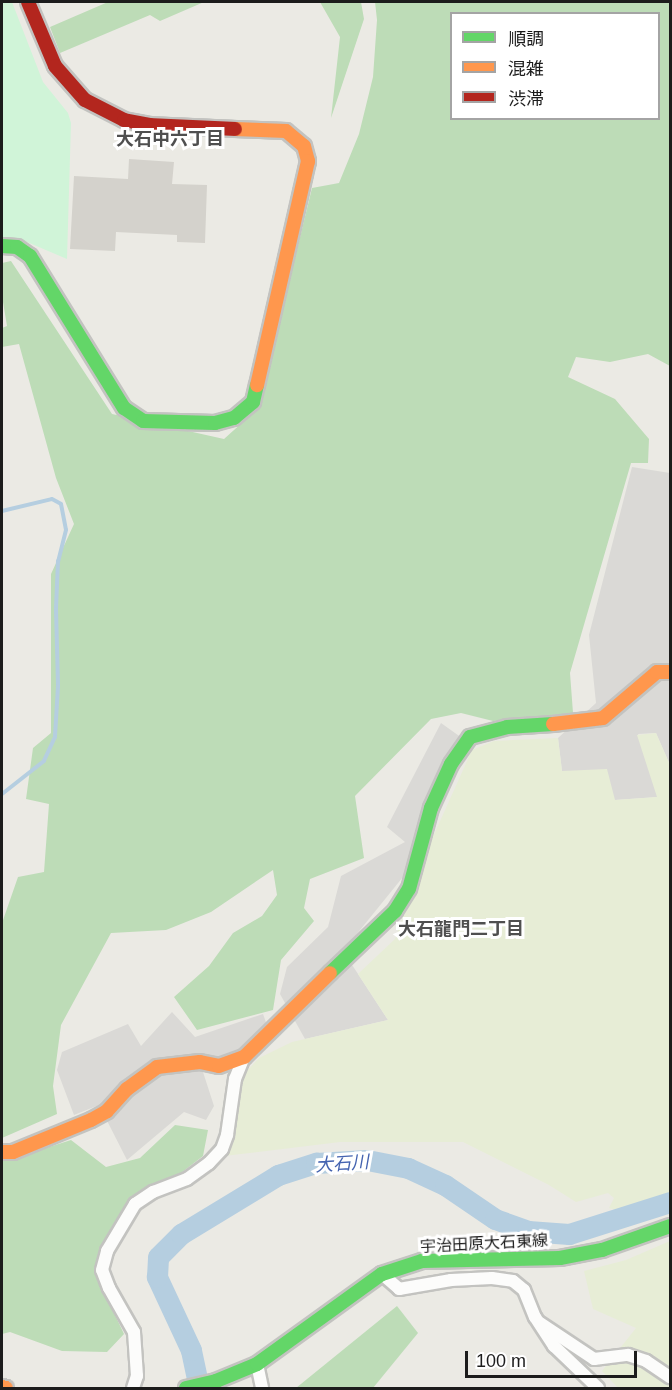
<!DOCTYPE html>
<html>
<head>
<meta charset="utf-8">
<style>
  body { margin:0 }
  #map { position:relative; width:672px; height:1390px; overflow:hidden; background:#ebeae4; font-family:Arial,"Noto Sans JP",sans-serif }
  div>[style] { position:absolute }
  .residential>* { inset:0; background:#dad9d6 }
  .farmland>* { inset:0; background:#e7edd6 }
  .forest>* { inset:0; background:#bddcb7 }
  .park>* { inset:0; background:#d0f4d8 }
  .stream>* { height:4px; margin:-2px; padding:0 2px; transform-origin:2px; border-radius:2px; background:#b5cee0 }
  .river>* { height:21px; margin:-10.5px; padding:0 10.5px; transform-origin:10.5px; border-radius:10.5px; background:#b5cee0 }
  .building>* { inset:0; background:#d4d2cc }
  .roads { filter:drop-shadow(2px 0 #c3c3c0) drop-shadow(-2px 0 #c3c3c0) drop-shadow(0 2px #c3c3c0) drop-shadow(0 -2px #c3c3c0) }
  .street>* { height:12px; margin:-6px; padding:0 6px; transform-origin:6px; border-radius:6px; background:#fcfcfb }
  .fast>* { height:14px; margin:-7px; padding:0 7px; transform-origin:7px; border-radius:7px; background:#63d668 }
  .slow>* { height:14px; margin:-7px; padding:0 7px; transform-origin:7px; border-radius:7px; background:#ff974d }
  .jam>* { height:14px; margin:-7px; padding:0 7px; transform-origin:7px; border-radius:7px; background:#b3261e }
  span { translate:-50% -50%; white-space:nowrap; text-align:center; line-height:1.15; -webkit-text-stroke:6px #fff; paint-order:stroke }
  .street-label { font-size:16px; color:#1c1c1c }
  .neighbourhood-label { font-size:18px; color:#4f4f4f; font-weight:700 }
  .water-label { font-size:18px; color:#4463b0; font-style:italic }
  .frame { position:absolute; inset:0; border:3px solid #1c1c1c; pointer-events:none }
  .legend { position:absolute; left:450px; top:12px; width:210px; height:108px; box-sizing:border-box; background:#fff; border:2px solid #a4a4a4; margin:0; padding:8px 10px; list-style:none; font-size:18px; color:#1c1c1c }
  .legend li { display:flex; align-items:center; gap:12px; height:30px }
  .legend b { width:30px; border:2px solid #a4a4a4 }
  .scale { position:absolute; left:465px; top:1351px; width:172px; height:27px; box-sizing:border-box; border:3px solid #1c1c1c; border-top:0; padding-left:8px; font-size:18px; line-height:21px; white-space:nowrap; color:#1c1c1c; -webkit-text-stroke:4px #fff; paint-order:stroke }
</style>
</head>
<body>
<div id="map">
  <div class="residential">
    <i style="clip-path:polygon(632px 467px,670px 473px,670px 765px,656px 733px,638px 734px,658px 797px,615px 800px,562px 771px,558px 738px,596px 703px,589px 635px)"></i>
    <i style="clip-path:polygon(441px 723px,462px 738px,413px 840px,407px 872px,343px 951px,388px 1020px,305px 1039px,280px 994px,287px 967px,328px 927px,341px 876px,405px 842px,387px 827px)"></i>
    <i style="clip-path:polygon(172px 1012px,195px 1037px,263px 1014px,267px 1025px,240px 1051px,203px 1072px,214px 1106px,206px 1120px,184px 1112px,127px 1160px,99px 1105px,74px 1115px,57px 1070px,62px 1052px,128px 1024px,141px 1046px)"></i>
  </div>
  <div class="farmland">
    <i style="clip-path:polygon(656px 733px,670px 765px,670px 1192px,620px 1211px,609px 1208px,614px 1198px,608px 1193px,576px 1202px,549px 1185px,463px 1142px,340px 1142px,224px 1156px,243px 1075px,259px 1058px,292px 1042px,388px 1020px,358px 974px,395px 939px,432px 839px,472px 750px,494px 741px,558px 738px,562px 771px,607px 769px,615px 800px,657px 797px,637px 735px)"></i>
    <i style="clip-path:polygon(670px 1241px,670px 1388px,618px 1388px,602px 1371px,636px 1328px,593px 1309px,584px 1271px,626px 1260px)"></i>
  </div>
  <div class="forest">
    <i style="clip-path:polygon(108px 2px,204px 2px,160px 21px,150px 15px,60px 53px,50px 27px)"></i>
    <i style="clip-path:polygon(320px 2px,361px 2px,364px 19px,331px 118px,340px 37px)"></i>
    <i style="clip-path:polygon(evenodd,375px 2px,670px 2px,670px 366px,648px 354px,610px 362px,576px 357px,568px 377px,615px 399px,649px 439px,648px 463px,631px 463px,570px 673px,573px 713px,493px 721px,461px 713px,431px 719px,355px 796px,364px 858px,310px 879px,304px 908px,314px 921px,281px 960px,273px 1010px,197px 1030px,174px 997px,209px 966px,233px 933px,262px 916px,277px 895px,273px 870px,211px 912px,166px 930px,111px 933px,61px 1025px,53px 1086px,57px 1114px,2px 1138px,2px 923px,18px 877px,44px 872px,49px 804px,26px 799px,33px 748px,51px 733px,51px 574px,74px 524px,56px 478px,19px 344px,2px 347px,2px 328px,7px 326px,2px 296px,2px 263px,11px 261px,112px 414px,224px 439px,244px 421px,267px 373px,312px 188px,339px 183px,359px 134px,373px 77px,377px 20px,375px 2px,452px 14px,658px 14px,658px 118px,452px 118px,452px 14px)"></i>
    <i style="clip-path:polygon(175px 1125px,208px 1130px,203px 1156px,177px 1176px,140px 1193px,117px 1219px,95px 1273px,124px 1334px,107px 1352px,62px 1351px,10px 1332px,2px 1334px,2px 1157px,15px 1158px,71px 1140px,106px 1167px,140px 1158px)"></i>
    <i style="clip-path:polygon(397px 1306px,418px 1333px,373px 1388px,296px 1388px)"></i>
  </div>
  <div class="park">
    <i style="clip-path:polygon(2px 2px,12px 2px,43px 82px,68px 113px,71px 123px,67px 259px,27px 242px,2px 238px)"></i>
  </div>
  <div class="stream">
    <i style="left:2px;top:511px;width:51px;rotate:-13.5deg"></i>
    <i style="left:52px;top:499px;width:10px;rotate:29deg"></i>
    <i style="left:61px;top:504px;width:26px;rotate:79deg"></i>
    <i style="left:66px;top:530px;width:32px;rotate:104deg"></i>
    <i style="left:58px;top:561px;width:48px;rotate:92.4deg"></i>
    <i style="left:56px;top:609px;width:77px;rotate:88.5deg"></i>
    <i style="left:58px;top:686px;width:51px;rotate:93.4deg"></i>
    <i style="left:55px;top:737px;width:26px;rotate:115deg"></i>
    <i style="left:44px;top:761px;width:53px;rotate:141.8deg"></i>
  </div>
  <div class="river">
    <i style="left:199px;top:1388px;width:39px;rotate:-102deg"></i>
    <i style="left:191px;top:1350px;width:81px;rotate:-115deg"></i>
    <i style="left:157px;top:1277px;width:20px;rotate:-87deg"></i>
    <i style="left:158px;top:1257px;width:33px;rotate:-45deg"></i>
    <i style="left:181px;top:1234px;width:114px;rotate:-31.3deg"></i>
    <i style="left:278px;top:1175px;width:40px;rotate:-18deg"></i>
    <i style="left:316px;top:1163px;width:51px;rotate:-3.4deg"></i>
    <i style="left:367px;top:1160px;width:42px;rotate:11deg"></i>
    <i style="left:408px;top:1168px;width:41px;rotate:24.7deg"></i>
    <i style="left:445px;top:1185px;width:60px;rotate:34.2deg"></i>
    <i style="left:495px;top:1219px;width:35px;rotate:20deg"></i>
    <i style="left:528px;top:1231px;width:41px;rotate:4.2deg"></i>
    <i style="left:569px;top:1234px;width:106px;rotate:-17.6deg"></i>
  </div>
  <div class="building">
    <i style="clip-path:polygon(129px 159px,174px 162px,172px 184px,207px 185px,205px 243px,177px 242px,177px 235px,116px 232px,115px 251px,70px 249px,74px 176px,128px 179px)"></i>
  </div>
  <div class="roads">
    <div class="street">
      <i style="left:382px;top:1274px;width:23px;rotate:41deg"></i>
      <i style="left:399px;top:1289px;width:53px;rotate:-9.8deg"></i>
      <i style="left:451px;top:1280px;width:41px;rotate:-2.8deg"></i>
      <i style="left:492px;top:1278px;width:21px;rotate:8deg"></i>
      <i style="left:513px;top:1281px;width:14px;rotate:39deg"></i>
      <i style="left:524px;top:1290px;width:29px;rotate:68deg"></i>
      <i style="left:535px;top:1317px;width:35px;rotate:57deg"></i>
      <i style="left:554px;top:1346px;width:61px;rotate:43.7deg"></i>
      <i style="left:540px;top:1323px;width:65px;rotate:33.7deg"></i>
      <i style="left:594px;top:1359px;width:34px;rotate:-7deg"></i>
      <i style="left:628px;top:1355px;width:19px;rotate:18deg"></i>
      <i style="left:646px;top:1361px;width:29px;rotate:34deg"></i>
      <i style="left:257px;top:1364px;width:25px;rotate:78deg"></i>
      <i style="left:133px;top:1388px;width:13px;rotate:-72deg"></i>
      <i style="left:137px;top:1376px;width:44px;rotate:-93.9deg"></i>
      <i style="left:134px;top:1332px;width:51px;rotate:-119.6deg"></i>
      <i style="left:109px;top:1288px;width:19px;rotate:-111deg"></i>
      <i style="left:102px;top:1270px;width:20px;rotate:-75deg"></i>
      <i style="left:107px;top:1251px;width:55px;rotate:-59.2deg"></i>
      <i style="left:135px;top:1204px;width:22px;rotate:-34deg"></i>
      <i style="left:153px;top:1192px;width:36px;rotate:-21deg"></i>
      <i style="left:187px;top:1179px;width:27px;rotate:-36deg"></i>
      <i style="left:209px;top:1163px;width:19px;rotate:-47deg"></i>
      <i style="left:222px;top:1149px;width:15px;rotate:-70deg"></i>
      <i style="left:227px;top:1135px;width:57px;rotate:-81.9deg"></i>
      <i style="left:235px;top:1079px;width:24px;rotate:-68deg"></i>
    </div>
    <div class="fast">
      <i style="left:2px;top:246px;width:15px;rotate:4deg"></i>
      <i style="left:17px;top:247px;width:16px;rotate:35deg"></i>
      <i style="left:30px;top:256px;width:179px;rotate:58.3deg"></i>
      <i style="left:124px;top:408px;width:23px;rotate:34deg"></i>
      <i style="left:143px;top:421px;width:72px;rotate:1.6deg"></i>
      <i style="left:215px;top:423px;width:20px;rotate:-15deg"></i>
      <i style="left:234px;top:418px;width:25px;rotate:-40deg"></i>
      <i style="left:253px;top:402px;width:17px;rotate:-77deg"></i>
      <i style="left:330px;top:973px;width:90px;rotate:-43.6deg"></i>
      <i style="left:395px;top:911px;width:26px;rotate:-58deg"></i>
      <i style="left:409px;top:889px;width:84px;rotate:-74.8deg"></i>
      <i style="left:431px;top:808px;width:48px;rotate:-65.6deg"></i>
      <i style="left:451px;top:764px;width:33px;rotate:-55deg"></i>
      <i style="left:470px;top:737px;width:38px;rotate:-15deg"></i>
      <i style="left:507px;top:727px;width:46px;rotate:-3.7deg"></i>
      <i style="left:186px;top:1388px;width:31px;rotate:-13deg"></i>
      <i style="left:216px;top:1381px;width:44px;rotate:-22.5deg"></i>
      <i style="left:257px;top:1364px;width:154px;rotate:-35.8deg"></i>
      <i style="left:382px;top:1274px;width:42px;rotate:-18deg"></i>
      <i style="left:422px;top:1261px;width:138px;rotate:-1.2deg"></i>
      <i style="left:560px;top:1258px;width:43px;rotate:-10.8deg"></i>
      <i style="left:602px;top:1250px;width:72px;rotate:-19.4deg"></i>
    </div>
    <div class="slow">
      <i style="left:235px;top:129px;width:51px;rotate:2.2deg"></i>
      <i style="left:286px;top:131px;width:23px;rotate:40deg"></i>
      <i style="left:304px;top:146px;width:16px;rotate:75deg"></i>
      <i style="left:308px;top:161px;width:230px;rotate:102.8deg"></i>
      <i style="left:553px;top:724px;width:50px;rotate:-6.8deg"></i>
      <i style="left:603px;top:718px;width:71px;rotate:-40.4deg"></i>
      <i style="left:657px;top:672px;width:13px"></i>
      <i style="left:2px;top:1152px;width:11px"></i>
      <i style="left:13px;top:1152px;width:84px;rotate:-22.3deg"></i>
      <i style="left:91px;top:1120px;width:18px;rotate:-29deg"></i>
      <i style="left:107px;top:1111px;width:30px;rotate:-48deg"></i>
      <i style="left:127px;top:1089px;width:37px;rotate:-36deg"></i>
      <i style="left:157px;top:1067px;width:43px;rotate:-6.6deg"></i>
      <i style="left:200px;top:1062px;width:19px;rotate:12deg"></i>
      <i style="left:219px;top:1066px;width:27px;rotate:-20deg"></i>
      <i style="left:244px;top:1057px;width:120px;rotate:-44.3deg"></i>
      <i style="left:2px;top:1387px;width:4px;rotate:14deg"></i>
    </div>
    <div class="jam">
      <i style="left:28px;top:2px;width:69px;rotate:67.1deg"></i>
      <i style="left:55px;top:66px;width:45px;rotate:48.6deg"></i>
      <i style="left:85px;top:100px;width:44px;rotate:27.1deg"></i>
      <i style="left:124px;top:120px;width:26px;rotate:11deg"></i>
      <i style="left:150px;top:125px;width:85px;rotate:2.7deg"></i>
    </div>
  </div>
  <div class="street-label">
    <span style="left:484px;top:1244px;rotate:-3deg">宇治田原大石東線</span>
  </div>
  <div class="neighbourhood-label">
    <span style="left:170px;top:139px">大石中六丁目</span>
    <span style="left:461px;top:929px">大石龍門二丁目</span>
  </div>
  <div class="water-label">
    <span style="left:342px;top:1164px;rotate:-4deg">大石川</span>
  </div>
  <div class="frame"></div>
  <ul class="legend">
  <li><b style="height:8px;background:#63d668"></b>順調</li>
  <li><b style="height:8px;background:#ff974d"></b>混雑</li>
  <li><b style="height:8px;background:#b3261e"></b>渋滞</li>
  </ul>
  <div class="scale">100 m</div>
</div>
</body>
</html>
